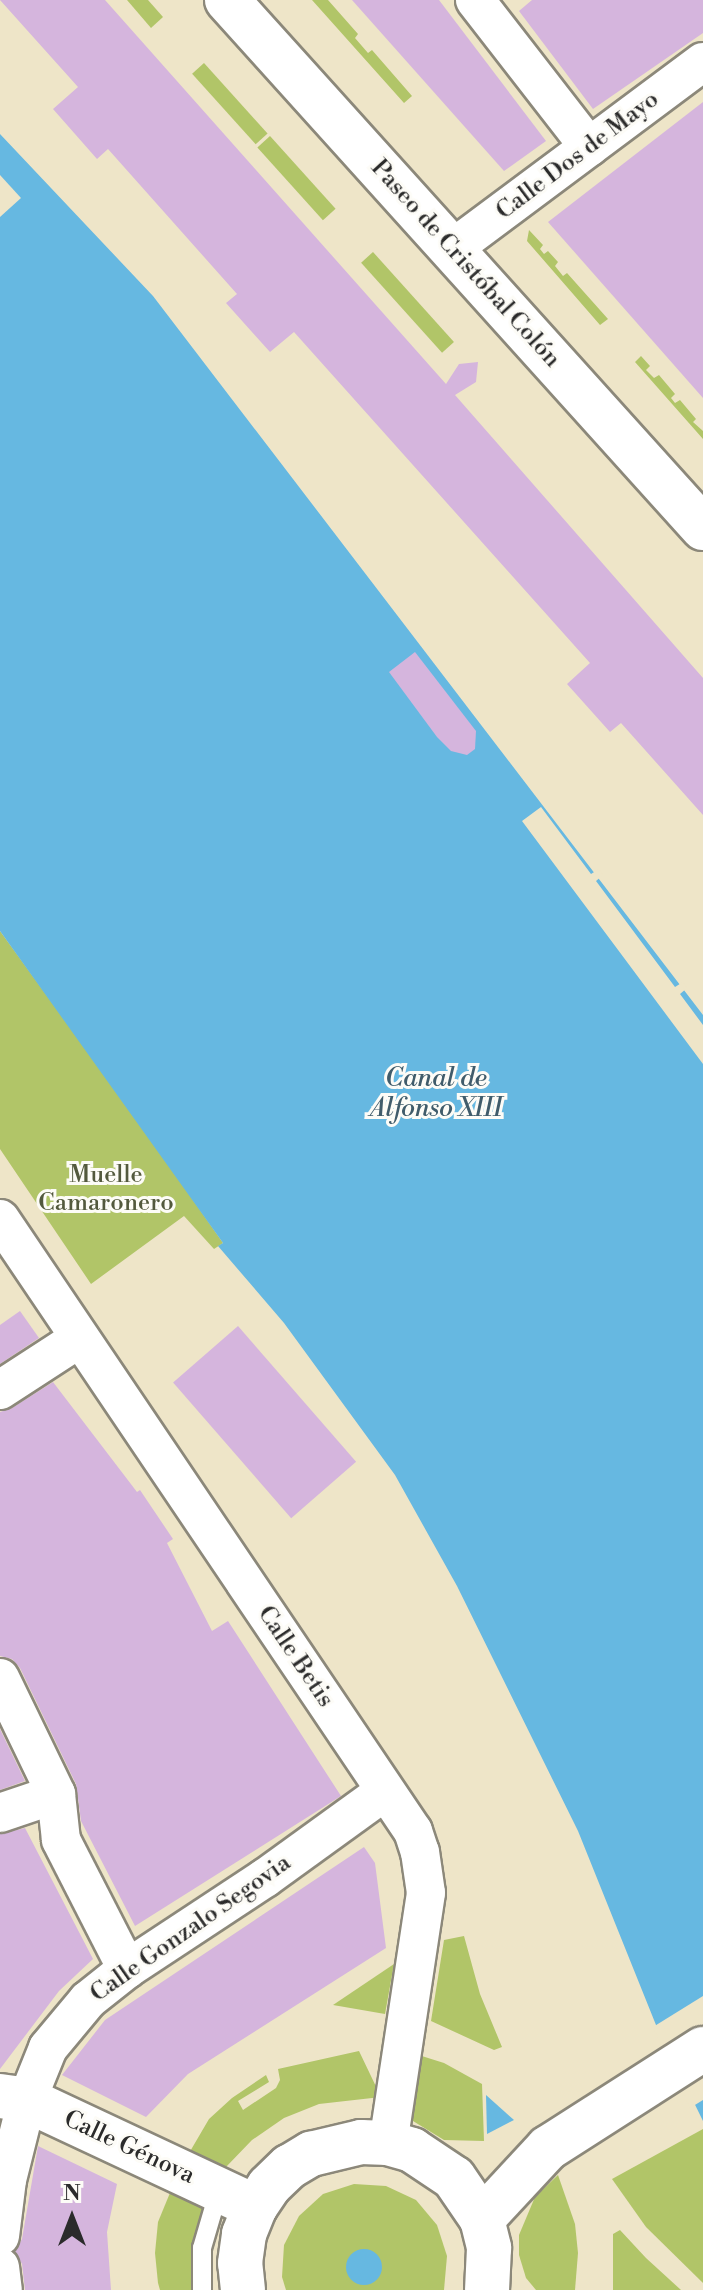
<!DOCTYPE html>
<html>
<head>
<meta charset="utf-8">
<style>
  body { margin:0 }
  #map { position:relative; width:703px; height:2290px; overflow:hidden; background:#eee5c8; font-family:"Libre Bodoni",serif }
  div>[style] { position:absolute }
  .green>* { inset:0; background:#b1c568; transform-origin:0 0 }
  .water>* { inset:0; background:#66b8e1 }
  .round { border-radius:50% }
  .pier>* { inset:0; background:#eee5c8 }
  .building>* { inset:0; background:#d5b5dd; transform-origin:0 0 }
  .roads { filter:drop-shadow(2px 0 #8c887a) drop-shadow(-2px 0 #8c887a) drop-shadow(0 2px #8c887a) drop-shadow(0 -2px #8c887a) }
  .service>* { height:18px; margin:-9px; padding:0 9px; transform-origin:9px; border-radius:9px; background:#fff }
  .minor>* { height:38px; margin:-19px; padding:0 19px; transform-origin:19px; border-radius:19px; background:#fff }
  .secondary>* { height:44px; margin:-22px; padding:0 22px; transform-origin:22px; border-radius:22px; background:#fff }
  .primary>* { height:44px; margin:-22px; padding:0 22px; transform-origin:22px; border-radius:22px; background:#fff }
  span { translate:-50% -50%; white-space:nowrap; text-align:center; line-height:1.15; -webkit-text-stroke:6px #fdfcf7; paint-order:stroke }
  .street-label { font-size:24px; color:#2b2b2b }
  .park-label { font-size:24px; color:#53593d }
  .water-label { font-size:26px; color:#405c6b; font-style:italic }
  .north { position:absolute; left:32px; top:2178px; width:80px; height:80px; -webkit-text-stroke:6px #fdfcf7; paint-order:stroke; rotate:0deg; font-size:22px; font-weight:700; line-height:32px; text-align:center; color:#2b2b2b }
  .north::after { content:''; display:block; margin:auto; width:28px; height:36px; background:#2b2b2b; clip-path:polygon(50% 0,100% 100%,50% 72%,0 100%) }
</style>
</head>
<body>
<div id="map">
  <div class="green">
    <i style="clip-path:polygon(127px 0,148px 0,163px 17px,151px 28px)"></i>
    <i style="clip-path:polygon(312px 0,328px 0,358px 34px,355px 38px,368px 53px,372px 50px,412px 96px,404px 103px)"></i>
    <i style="left:204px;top:63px;width:95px;height:16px;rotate:48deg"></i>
    <i style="left:270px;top:136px;width:98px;height:17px;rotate:48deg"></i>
    <i style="clip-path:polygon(529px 230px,543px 245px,540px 249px,544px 254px,548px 251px,558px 262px,555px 266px,563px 276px,567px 273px,608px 319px,600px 325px,527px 241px)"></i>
    <i style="left:373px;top:252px;width:121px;height:16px;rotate:48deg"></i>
    <i style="clip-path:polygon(641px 356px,650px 366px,646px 370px,654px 378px,659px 375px,675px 394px,671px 398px,675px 403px,680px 400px,696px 419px,693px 422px,703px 431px,703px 439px,635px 362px)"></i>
    <i style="clip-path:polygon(0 931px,140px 1124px,223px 1243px,214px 1249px,184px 1216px,91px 1284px,0 1149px)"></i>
    <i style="clip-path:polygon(464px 1936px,480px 1994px,502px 2047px,494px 2050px,431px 2021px,444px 1940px)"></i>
    <i style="clip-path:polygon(394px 1964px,385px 2014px,333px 2005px)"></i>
    <i style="clip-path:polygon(359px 2051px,381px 2097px,319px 2104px,284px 2118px,252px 2140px,226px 2167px,216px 2169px,185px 2160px,209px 2119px,232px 2098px,266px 2075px,269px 2082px,238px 2101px,243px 2110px,276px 2088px,280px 2080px,278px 2069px)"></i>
    <i style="clip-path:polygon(409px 2052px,444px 2063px,482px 2084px,484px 2141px,444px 2140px,413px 2121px,405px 2107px)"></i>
    <i style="clip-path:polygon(703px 2129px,703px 2283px,646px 2227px,612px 2179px)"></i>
    <i style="clip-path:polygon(558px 2175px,575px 2224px,578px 2253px,575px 2290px,536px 2290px,526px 2278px,519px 2255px,519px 2235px,535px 2197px)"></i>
    <i style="clip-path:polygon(354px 2184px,386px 2186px,416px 2200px,437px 2225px,447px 2256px,444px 2290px,286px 2290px,282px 2277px,284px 2245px,299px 2216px,323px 2194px)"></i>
    <i style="clip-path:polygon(172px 2188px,198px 2199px,203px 2210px,197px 2290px,160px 2290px,158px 2283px,155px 2253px,158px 2222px)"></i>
    <i style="clip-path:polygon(620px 2230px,646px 2258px,681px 2290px,613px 2290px,613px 2234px)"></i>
  </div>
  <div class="water">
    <i style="clip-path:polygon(0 134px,153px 296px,703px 1015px,703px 2121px,656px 2025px,578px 1831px,457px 1586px,395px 1475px,284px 1323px,218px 1246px,223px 1243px,0 931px)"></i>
    <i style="clip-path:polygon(486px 2095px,514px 2120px,487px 2134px)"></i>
    <i class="round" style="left:346px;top:2249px;width:36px;height:36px"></i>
  </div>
  <div class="pier">
    <i style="clip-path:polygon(0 175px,21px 198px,0 217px)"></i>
    <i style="clip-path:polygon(541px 807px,591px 874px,599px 869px,603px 875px,596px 881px,675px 987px,683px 982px,687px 988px,680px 994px,703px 1025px,703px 1064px,522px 821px)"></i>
    <i style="clip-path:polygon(703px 1996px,703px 2100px,690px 2108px,653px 2027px)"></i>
  </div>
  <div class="building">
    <i style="clip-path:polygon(0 0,105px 0,446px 384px,459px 364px,478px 362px,476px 382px,455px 395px,703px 678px,703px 815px,621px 723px,610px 732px,567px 684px,590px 663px,294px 332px,270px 352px,226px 303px,237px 294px,108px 149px,97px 159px,53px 109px,78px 87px)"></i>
    <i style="clip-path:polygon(352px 0,439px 0,546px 141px,504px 171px)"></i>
    <i style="clip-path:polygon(532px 0,703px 0,703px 33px,593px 109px,519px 11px)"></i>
    <i style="clip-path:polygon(703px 102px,703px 398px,548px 222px)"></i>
    <i style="clip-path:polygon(415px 652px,476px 731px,475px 749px,467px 755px,451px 751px,437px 737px,389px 672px)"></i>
    <i style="clip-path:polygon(20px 1311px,39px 1338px,0 1364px,0 1325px)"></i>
    <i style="left:238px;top:1326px;width:180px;height:86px;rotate:49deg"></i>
    <i style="clip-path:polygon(53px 1382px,137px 1492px,140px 1490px,173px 1539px,167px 1543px,212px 1631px,228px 1621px,341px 1796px,135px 1926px,81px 1821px,76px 1784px,20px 1668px,12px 1659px,0 1656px,0 1412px,12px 1408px)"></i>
    <i style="clip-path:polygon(0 1729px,25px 1781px,0 1790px)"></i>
    <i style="clip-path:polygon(25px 1828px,93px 1959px,59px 1991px,0 2069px,0 1834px)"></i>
    <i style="clip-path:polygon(364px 1847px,375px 1863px,386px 1948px,188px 2074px,146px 2117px,62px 2075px,105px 2020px)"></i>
    <i style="clip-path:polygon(38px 2146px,117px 2184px,107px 2232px,111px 2290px,25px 2290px,22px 2264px,15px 2252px,22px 2239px)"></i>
  </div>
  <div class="roads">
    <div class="service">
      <i style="left:202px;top:2290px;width:42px;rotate:-90deg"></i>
      <i style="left:202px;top:2248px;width:60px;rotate:-73.7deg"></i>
    </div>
    <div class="minor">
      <i style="left:475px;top:0;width:186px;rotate:52.2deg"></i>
      <i style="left:452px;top:249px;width:313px;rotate:-36.7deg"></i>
      <i style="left:0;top:1219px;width:738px;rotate:55.99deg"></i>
      <i style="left:413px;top:1831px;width:22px;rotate:72deg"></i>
      <i style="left:420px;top:1852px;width:41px;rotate:81.7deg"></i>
      <i style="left:426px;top:1893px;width:253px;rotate:98.6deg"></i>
      <i style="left:0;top:1390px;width:95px;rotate:-33deg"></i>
      <i style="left:0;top:1678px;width:129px;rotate:64.2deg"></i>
      <i style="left:56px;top:1794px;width:46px;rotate:83.8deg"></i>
      <i style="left:61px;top:1840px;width:145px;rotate:62.9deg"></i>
      <i style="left:0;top:1813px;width:59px;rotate:-18.7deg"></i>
      <i style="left:0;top:2236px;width:56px;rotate:-82.9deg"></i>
      <i style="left:7px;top:2180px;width:82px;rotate:-76deg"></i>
      <i style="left:27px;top:2100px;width:56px;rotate:-68deg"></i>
      <i style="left:48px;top:2048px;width:62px;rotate:-50.2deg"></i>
      <i style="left:88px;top:2000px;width:50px;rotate:-38.5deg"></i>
      <i style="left:127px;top:1969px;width:165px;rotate:-33.4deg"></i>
      <i style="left:265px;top:1878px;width:148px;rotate:-35.9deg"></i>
      <i style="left:0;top:2267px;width:23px;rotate:83deg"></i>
    </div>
    <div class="secondary">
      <i style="left:0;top:2096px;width:27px;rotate:8deg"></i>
      <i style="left:27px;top:2100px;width:252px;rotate:25.1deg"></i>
    </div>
    <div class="primary">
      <i style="left:227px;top:0;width:711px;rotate:47.96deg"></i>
      <i style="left:482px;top:2219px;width:97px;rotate:-47.1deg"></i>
      <i style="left:548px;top:2148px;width:184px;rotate:-32.6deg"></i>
      <i style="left:243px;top:2290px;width:27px;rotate:-96deg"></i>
      <i style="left:240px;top:2263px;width:29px;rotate:-82deg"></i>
      <i style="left:244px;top:2234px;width:29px;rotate:-68deg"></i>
      <i style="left:255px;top:2207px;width:25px;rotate:-56deg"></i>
      <i style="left:269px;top:2186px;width:28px;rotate:-44deg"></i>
      <i style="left:289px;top:2167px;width:26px;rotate:-31deg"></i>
      <i style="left:311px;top:2154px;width:51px;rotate:-13.5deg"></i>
      <i style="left:361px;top:2142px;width:27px;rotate:2deg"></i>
      <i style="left:388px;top:2143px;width:25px;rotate:16deg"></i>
      <i style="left:412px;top:2150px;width:50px;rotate:33.7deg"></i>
      <i style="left:454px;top:2178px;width:50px;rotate:55.7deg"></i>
      <i style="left:482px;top:2219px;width:30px;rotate:76deg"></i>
      <i style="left:489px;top:2248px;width:42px;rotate:92.7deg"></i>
    </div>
  </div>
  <div class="street-label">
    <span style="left:578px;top:156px;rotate:-37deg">Calle Dos de Mayo</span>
    <span style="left:465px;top:264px;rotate:48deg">Paseo de Cristóbal Colón</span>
    <span style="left:295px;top:1657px;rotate:56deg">Calle Betis</span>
    <span style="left:191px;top:1929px;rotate:-35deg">Calle Gonzalo Segovia</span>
    <span style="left:129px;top:2148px;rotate:25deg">Calle Génova</span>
  </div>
  <div class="park-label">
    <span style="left:106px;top:1190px">Muelle<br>Camaronero</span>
  </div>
  <div class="water-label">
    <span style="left:436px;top:1094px">Canal de<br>Alfonso XIII</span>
  </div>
  <div class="north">N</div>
</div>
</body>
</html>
